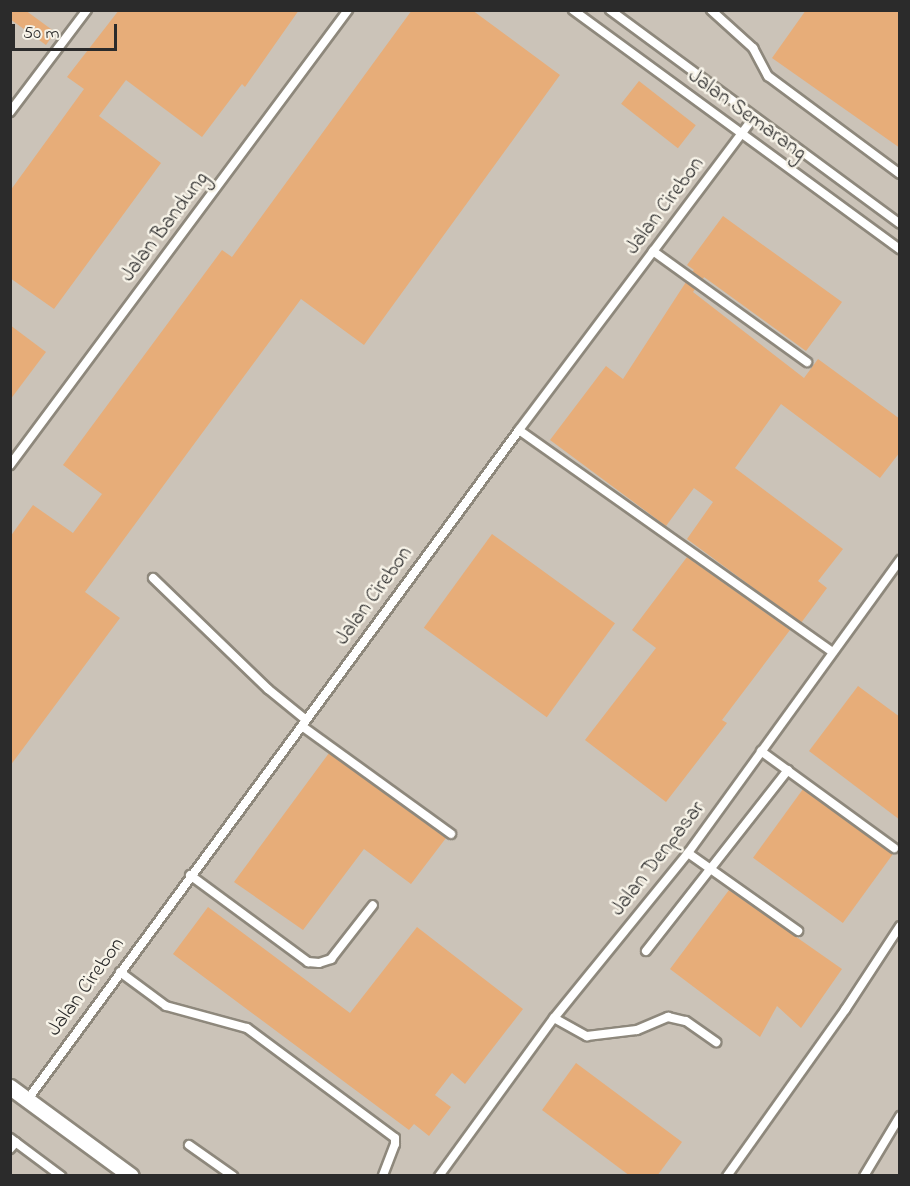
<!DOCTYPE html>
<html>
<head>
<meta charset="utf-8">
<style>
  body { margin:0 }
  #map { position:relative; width:910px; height:1186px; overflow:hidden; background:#f2e5cc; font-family:"Indie Flower",sans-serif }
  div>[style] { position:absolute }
  .industrial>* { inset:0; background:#cbc3b8; transform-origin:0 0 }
  .building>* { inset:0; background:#e7ad79; transform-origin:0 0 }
  .roads { filter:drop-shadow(2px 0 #8e887c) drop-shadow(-2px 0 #8e887c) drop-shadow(0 2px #8e887c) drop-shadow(0 -2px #8e887c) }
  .service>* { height:8px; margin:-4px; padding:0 4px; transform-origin:4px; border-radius:4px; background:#fff }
  .minor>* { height:15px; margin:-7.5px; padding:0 7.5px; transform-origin:7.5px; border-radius:7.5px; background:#fff }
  span { translate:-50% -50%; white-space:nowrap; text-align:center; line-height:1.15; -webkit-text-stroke:5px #f7f3e8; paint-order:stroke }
  .street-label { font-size:21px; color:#2b2b2b }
  .frame { position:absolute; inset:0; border:12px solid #2b2b2b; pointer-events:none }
  .scale { position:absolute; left:12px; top:24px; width:105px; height:27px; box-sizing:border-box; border:3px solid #2b2b2b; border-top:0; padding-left:8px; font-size:18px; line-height:21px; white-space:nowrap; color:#2b2b2b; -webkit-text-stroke:4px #f7f3e8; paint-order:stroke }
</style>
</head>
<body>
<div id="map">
  <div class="industrial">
    <i style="left:11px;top:11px;width:888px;height:1164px"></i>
  </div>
  <div class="building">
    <i style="clip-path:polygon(10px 10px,25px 10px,55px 32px,46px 45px,10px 19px)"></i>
    <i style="clip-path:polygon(119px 10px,299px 10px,245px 87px,242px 84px,202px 137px,126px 80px,99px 116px,161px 163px,54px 309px,10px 278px,10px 191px,84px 89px,67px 77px)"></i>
    <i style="clip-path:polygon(412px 10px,472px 10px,560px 75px,364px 345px,301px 299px,85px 592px,120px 618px,10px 766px,10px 537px,33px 505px,73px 533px,102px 494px,63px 465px,222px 250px,232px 257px)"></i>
    <i style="clip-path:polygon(806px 10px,900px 10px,900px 148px,772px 58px)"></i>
    <i style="left:639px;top:81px;width:72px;height:29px;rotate:38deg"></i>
    <i style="clip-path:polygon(723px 216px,842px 302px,806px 351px,704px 277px,703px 279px,692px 272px,694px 270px,687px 265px)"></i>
    <i style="clip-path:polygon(686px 282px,695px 289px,693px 292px,804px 378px,818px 359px,900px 419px,900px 452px,880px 478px,781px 404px,735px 468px,843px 549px,818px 581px,827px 588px,801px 623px,687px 539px,713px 502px,694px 488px,666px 526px,550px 440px,606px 366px,623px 379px)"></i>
    <i style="clip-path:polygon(10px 325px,46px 352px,10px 400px)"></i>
    <i style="left:492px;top:534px;width:152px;height:116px;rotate:36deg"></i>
    <i style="clip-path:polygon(687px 557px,790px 630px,722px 720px,727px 723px,666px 802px,585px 740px,656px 648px,632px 630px)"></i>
    <i style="clip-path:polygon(858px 686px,900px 717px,900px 820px,809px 751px)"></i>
    <i style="clip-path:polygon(329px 753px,446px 838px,411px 884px,364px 849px,303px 930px,234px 882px)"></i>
    <i style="left:803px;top:789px;width:111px;height:85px;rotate:36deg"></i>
    <i style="clip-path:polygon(729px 890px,842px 969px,801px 1028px,777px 1006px,760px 1037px,670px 969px)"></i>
    <i style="clip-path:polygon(208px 907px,350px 1013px,417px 927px,523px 1009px,465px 1084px,452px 1073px,435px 1095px,451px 1107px,429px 1136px,414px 1124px,409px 1130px,173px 954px)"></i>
    <i style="clip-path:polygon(576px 1063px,682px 1142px,657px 1176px,630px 1176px,542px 1110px)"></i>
  </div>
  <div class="roads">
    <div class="service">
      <i style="left:573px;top:10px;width:405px;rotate:36.2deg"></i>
      <i style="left:610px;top:10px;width:360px;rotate:36.4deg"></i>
      <i style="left:711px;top:10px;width:57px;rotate:42.1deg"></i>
      <i style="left:753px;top:48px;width:32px;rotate:62deg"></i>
      <i style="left:768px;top:76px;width:164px;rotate:36.6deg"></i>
      <i style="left:10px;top:112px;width:128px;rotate:-53deg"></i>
      <i style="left:653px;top:251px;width:190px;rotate:35.8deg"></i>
      <i style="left:519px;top:430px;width:384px;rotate:35.3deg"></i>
      <i style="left:10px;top:465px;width:567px;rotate:-53.39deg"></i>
      <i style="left:153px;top:578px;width:160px;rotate:44deg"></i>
      <i style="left:268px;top:689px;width:49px;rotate:39.2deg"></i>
      <i style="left:302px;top:726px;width:184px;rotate:35.9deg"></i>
      <i style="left:761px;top:751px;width:165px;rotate:36.1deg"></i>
      <i style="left:688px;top:853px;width:135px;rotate:35.3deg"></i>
      <i style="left:190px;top:875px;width:147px;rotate:36.4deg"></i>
      <i style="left:308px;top:962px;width:11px;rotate:5deg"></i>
      <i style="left:319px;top:963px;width:13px;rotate:-18deg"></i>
      <i style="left:331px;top:959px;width:68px;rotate:-52.1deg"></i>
      <i style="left:646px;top:951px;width:230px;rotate:-51.9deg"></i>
      <i style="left:120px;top:972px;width:57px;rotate:36.5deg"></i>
      <i style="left:166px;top:1006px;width:84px;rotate:15.2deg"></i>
      <i style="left:247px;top:1028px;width:184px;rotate:36.6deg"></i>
      <i style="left:395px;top:1138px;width:6px;rotate:90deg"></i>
      <i style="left:395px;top:1144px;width:34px;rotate:111deg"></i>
      <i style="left:554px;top:1018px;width:38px;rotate:29deg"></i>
      <i style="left:587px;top:1036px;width:50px;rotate:-6.8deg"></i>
      <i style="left:637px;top:1030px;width:34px;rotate:-23deg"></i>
      <i style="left:668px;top:1017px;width:18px;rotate:13deg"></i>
      <i style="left:686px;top:1021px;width:37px;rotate:35deg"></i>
      <i style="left:28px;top:1099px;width:830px;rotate:-53.72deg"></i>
      <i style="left:519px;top:430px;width:391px;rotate:-53.1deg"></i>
      <i style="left:10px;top:1138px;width:64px;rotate:36.7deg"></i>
      <i style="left:189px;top:1145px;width:54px;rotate:35.2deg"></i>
      <i style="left:10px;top:1149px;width:9px;rotate:-49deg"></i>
      <i style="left:439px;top:1176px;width:195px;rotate:-54deg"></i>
      <i style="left:554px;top:1018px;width:213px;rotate:-50.9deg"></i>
      <i style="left:688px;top:853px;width:362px;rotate:-54.1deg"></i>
      <i style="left:727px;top:1176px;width:204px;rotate:-54.6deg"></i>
      <i style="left:845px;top:1010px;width:100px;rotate:-56.8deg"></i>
      <i style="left:864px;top:1176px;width:70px;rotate:-59deg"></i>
    </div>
    <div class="minor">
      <i style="left:10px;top:1087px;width:150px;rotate:36.3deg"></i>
    </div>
  </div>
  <div class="street-label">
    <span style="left:747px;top:115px;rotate:36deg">Jalan Semarang</span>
    <span style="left:665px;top:206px;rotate:-53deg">Jalan Cirebon</span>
    <span style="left:165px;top:227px;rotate:-53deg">Jalan Bandung</span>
    <span style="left:374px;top:596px;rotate:-54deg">Jalan Cirebon</span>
    <span style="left:658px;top:859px;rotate:-52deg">Jalan Denpasar</span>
    <span style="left:86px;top:987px;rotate:-54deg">Jalan Cirebon</span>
  </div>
  <div class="frame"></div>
  <div class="scale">50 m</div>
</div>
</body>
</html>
